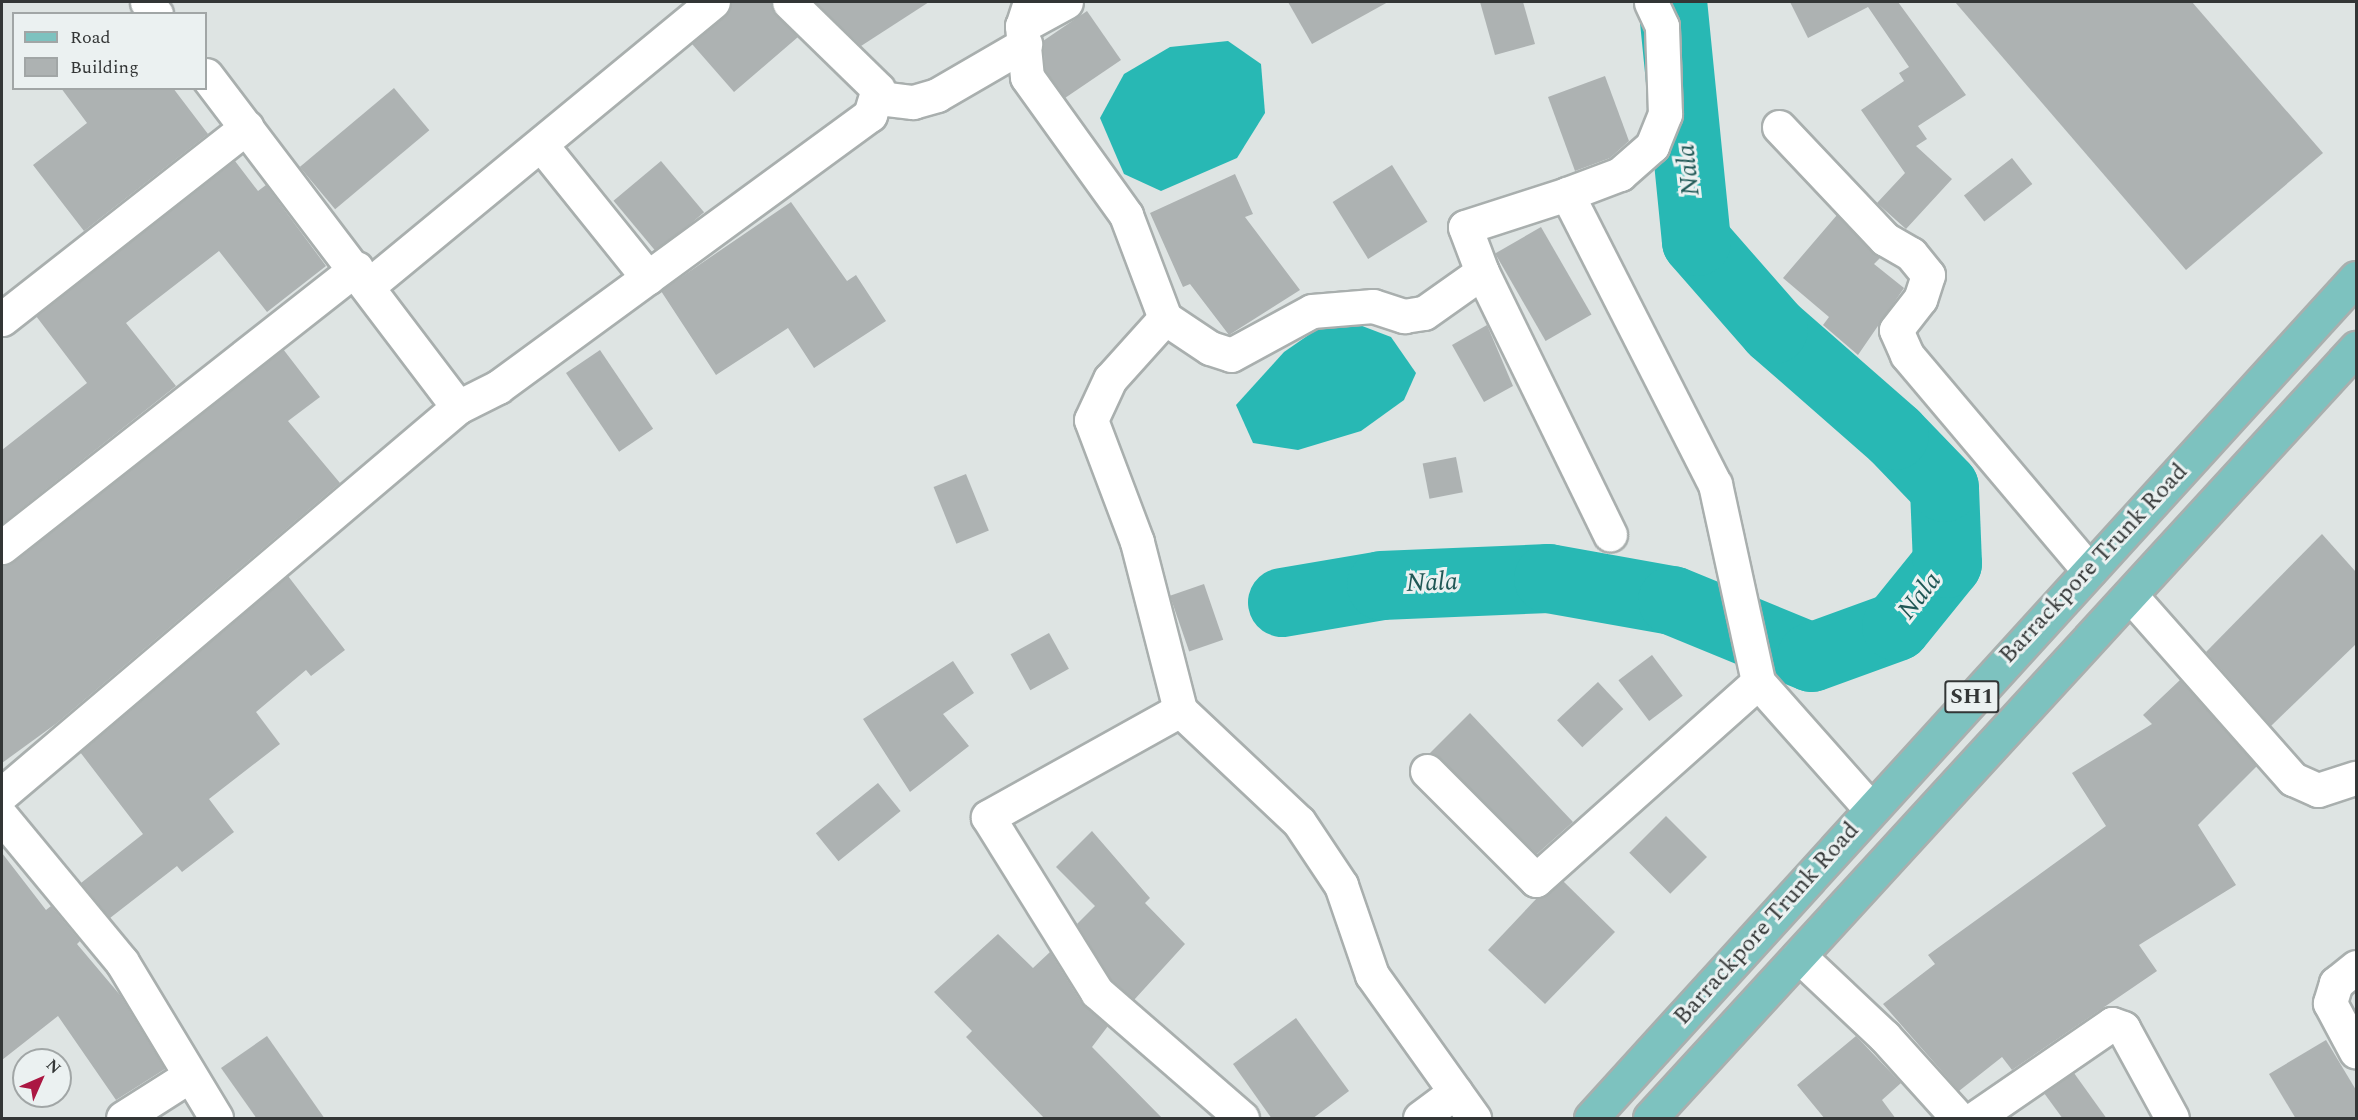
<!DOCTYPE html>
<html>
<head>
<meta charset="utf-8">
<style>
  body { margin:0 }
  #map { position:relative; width:2358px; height:1120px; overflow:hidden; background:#dee4e3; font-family:Spectral,serif }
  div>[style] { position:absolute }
  .forest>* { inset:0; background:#28b8b4 }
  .river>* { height:69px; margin:-34.5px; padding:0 34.5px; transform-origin:34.5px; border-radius:34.5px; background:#28b8b4 }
  .building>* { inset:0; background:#adb2b2; transform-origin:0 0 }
  .roads { filter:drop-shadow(2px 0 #a9afae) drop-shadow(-2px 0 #a9afae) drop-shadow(0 2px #a9afae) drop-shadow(0 -2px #a9afae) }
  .minor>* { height:33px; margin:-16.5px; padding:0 16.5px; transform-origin:16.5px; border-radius:16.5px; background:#fff }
  .major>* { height:33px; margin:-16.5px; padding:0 16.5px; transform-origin:16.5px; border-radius:16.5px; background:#7dc2bf }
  span { translate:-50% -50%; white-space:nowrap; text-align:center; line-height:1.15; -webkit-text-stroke:6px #ebf1f1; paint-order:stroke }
  .shield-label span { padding:2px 4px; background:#ebf1f1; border:2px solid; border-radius:4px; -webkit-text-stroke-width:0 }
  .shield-label { font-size:22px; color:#333636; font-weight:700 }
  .street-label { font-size:24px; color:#333636 }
  .water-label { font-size:26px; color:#215856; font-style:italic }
  .frame { position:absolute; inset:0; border:3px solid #333636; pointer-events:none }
  .legend { position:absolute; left:12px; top:12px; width:195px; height:78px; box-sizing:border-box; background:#ebf1f1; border:2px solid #a1a6a6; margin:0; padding:8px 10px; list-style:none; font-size:18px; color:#333636 }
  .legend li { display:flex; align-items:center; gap:12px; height:30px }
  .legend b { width:30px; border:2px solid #a1a6a6 }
  .north { position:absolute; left:12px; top:1048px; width:60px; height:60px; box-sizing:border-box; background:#ebf1f1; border:2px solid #a1a6a6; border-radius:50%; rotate:45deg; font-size:16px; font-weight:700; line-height:24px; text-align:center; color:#333636 }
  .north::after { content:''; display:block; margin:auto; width:21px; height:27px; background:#ab1742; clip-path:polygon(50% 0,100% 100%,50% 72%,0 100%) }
</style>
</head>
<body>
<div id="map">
  <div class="forest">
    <i style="clip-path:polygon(1228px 41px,1261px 64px,1265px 113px,1237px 158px,1161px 191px,1124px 174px,1100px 118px,1124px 74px,1170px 47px)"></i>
    <i style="clip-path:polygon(1336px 316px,1391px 337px,1416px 373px,1404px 400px,1361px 431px,1298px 450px,1253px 443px,1236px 405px,1284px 352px)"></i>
  </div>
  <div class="river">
    <i style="left:1282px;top:602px;width:100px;rotate:-9.7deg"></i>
    <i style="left:1381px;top:585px;width:167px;rotate:-2.4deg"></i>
    <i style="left:1548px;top:578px;width:126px;rotate:10.1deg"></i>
    <i style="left:1672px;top:600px;width:150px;rotate:22.3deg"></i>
    <i style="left:1811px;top:657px;width:90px;rotate:-20deg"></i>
    <i style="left:1896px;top:626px;width:81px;rotate:-51deg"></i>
    <i style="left:1947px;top:563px;width:76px;rotate:-92.3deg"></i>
    <i style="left:1944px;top:487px;width:72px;rotate:-133.9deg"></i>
    <i style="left:1894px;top:435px;width:161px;rotate:-138.8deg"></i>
    <i style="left:1773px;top:329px;width:117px;rotate:-131.2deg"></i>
    <i style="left:1696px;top:241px;width:240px;rotate:-95.7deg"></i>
  </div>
  <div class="building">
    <i style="clip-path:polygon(732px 2px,771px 2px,776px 15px,798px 37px,734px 92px,692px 44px,725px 16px)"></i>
    <i style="clip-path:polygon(815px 2px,929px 2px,861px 46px)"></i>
    <i style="clip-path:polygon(1288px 2px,1388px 2px,1312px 44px)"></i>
    <i style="clip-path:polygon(1480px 2px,1523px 2px,1535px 44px,1495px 55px)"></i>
    <i style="clip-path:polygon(1790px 2px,1898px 2px,1966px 95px,1918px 126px,1927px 139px,1916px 146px,1952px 179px,1906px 229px,1877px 203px,1905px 173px,1861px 110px,1904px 81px,1899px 73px,1909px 67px,1868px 7px,1808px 38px)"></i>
    <i style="clip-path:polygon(1955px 2px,2192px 2px,2323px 153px,2186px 270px)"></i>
    <i style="clip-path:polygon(1087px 11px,1121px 60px,1065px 98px,1045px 70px,1043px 41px)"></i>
    <i style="clip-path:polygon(1605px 76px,1629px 141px,1610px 158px,1575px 171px,1548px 97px)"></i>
    <i style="clip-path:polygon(61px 88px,173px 88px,208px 134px,84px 231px,33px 165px,87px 123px)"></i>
    <i style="left:394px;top:88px;width:55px;height:123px;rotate:50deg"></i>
    <i style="left:2012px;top:158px;width:33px;height:61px;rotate:52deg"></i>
    <i style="clip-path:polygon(235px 161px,258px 191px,266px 185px,326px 266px,267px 312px,219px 251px,126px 323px,176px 386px,2px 524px,2px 450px,87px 383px,36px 316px)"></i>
    <i style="left:661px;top:161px;width:67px;height:62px;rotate:50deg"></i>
    <i style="left:1392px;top:165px;width:67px;height:70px;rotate:58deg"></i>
    <i style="clip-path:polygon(1235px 174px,1253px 214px,1245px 217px,1300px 290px,1229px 335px,1190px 284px,1183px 287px,1150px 213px)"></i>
    <i style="clip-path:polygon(791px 202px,847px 281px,856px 275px,886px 321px,814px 368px,788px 328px,716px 375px,661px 291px)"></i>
    <i style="clip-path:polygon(1837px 215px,1880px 258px,1874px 264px,1904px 288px,1858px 355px,1823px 325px,1829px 317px,1783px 278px)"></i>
    <i style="left:1541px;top:227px;width:101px;height:53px;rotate:60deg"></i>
    <i style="clip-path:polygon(1487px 325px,1513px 386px,1484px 402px,1452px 345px)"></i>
    <i style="clip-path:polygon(283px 349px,320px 397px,288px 421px,340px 483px,57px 723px,2px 763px,2px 565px,14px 562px)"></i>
    <i style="left:600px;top:350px;width:95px;height:41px;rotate:56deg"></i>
    <i style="left:1456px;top:457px;width:36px;height:34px;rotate:79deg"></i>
    <i style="left:966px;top:474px;width:61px;height:35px;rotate:68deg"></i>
    <i style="clip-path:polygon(2322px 534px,2356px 572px,2356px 644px,2271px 726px,2206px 652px)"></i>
    <i style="clip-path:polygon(288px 576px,345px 650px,311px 676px,306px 670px,256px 712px,280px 744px,209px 799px,234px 832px,182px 872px,177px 866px,110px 918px,81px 883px,143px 834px,80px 752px)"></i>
    <i style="left:1204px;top:584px;width:59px;height:36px;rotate:71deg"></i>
    <i style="left:1049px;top:633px;width:41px;height:44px;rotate:61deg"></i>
    <i style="left:1652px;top:655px;width:51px;height:42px;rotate:53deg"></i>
    <i style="clip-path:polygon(953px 661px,974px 693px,943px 714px,969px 746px,910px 792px,863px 719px)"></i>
    <i style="clip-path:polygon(2180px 680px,2257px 766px,2198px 825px,2236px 885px,2139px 945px,2157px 971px,2012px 1070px,2002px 1057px,1959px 1091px,1883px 1004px,1935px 964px,1928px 955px,2106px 826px,2072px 773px,2152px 724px,2143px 715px)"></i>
    <i style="left:1598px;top:682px;width:37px;height:56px;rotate:47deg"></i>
    <i style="clip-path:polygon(1470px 713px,1573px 822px,1537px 854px,1430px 753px)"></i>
    <i style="left:878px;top:783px;width:36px;height:80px;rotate:51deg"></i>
    <i style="left:1666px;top:816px;width:58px;height:52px;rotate:45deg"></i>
    <i style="clip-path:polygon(1092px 831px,1150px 898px,1145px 903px,1185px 944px,1134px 1000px,1111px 980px,1077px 924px,1095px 906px,1056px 867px)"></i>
    <i style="clip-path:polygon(2px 853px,46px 910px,51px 906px,80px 941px,77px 944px,120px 995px,165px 1069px,116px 1100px,58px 1016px,2px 1060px)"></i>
    <i style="clip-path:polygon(1563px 881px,1615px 932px,1545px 1004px,1488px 950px,1537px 898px)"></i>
    <i style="clip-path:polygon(998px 934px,1033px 968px,1050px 952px,1081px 1002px,1108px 1026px,1092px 1047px,1163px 1119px,1045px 1119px,966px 1037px,972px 1031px,934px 992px)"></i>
    <i style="clip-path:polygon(1296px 1018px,1349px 1091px,1312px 1119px,1272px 1119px,1233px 1064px)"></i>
    <i style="clip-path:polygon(267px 1036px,325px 1119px,257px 1119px,221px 1068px)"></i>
    <i style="clip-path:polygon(1856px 1036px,1901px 1083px,1882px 1100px,1896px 1119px,1825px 1119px,1797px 1085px)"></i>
    <i style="clip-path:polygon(2326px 1040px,2356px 1090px,2356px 1119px,2296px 1119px,2269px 1074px)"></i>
    <i style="clip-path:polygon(2074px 1073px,2107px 1119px,2063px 1119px,2044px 1093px)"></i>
  </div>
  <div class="roads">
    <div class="minor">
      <i style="left:147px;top:2px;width:15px;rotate:53deg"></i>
      <i style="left:1030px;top:2px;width:25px;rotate:108deg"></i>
      <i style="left:1022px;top:26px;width:51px;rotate:84.4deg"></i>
      <i style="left:1027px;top:77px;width:170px;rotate:54.3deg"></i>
      <i style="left:1126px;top:215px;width:110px;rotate:69.3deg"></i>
      <i style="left:1165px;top:318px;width:82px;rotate:132deg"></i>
      <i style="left:1110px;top:379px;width:45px;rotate:114.9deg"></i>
      <i style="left:1091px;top:420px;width:130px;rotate:69.3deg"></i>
      <i style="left:1137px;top:542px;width:173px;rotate:75.6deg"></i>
      <i style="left:1180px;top:710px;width:163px;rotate:43.3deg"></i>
      <i style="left:1299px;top:822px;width:76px;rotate:56.3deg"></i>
      <i style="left:1341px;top:885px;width:95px;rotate:71deg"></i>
      <i style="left:1372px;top:975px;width:176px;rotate:54.5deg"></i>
      <i style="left:1022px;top:26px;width:50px;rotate:-28.6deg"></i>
      <i style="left:206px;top:75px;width:417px;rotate:52.8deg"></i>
      <i style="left:879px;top:98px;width:34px;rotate:7deg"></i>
      <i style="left:913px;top:102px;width:25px;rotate:-16deg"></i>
      <i style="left:937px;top:95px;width:102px;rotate:-30.1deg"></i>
      <i style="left:1779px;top:127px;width:154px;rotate:46.6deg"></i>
      <i style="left:1885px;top:239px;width:30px;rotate:30deg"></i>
      <i style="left:1911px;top:254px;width:27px;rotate:51deg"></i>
      <i style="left:1928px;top:275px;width:25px;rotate:108deg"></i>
      <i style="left:1920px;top:299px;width:39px;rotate:128deg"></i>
      <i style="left:1896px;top:330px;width:27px;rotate:66deg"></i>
      <i style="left:1907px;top:355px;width:282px;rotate:49.8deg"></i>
      <i style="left:542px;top:146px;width:169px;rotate:51.2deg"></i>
      <i style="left:1567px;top:194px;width:57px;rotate:-20.7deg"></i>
      <i style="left:1620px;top:174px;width:43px;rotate:-41.2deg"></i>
      <i style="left:1652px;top:146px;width:35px;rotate:-68deg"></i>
      <i style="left:1665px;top:114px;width:88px;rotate:-92deg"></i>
      <i style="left:1662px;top:26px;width:26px;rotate:-115deg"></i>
      <i style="left:1482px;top:272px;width:292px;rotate:64deg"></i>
      <i style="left:368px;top:286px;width:447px;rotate:-39.5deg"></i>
      <i style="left:1165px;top:318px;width:54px;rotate:33.7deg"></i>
      <i style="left:1210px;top:348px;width:22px;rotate:18deg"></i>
      <i style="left:1231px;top:355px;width:92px;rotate:-28.5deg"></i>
      <i style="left:1312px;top:311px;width:61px;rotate:-4.7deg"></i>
      <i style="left:1373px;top:306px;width:33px;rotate:18deg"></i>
      <i style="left:1404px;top:316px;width:20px;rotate:-9deg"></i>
      <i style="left:1424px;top:313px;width:71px;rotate:-35.3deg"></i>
      <i style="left:1482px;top:272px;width:48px;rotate:-110.7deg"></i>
      <i style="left:1465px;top:227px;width:107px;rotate:-17.9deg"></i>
      <i style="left:1567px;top:194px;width:326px;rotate:63deg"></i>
      <i style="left:1715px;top:484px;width:203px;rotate:77.7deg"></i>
      <i style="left:2px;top:319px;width:311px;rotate:-38.1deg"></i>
      <i style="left:2px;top:547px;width:451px;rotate:-38.2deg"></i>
      <i style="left:2130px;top:595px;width:246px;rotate:48.5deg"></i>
      <i style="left:2293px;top:779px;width:27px;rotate:24deg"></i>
      <i style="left:2318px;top:790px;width:40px;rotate:-18deg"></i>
      <i style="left:1180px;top:710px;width:220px;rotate:150.9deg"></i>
      <i style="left:988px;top:817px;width:206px;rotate:58.1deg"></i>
      <i style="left:1097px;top:992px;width:192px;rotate:41deg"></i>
      <i style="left:1427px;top:771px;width:154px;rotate:45deg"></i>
      <i style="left:1536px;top:880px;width:297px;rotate:-41.7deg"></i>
      <i style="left:1758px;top:682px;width:169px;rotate:48.4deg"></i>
      <i style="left:2px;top:794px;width:598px;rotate:-40.32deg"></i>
      <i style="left:458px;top:407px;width:45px;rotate:-26.6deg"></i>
      <i style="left:498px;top:387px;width:461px;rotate:-36.2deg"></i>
      <i style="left:870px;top:115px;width:27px;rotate:-73deg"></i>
      <i style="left:878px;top:89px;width:124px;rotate:-135.7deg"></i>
      <i style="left:2px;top:817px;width:188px;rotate:50.4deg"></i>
      <i style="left:122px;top:962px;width:182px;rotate:58.9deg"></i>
      <i style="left:1799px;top:956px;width:117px;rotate:43.3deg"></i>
      <i style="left:1884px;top:1036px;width:110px;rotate:47.9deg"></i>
      <i style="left:2356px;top:967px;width:26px;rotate:141deg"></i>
      <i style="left:2336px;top:983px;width:21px;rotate:107deg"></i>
      <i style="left:2330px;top:1003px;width:55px;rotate:62deg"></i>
      <i style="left:123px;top:1118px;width:78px;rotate:-32.5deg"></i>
      <i style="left:1420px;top:1118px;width:44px;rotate:-36.6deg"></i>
      <i style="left:1975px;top:1118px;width:166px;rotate:-34.5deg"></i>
      <i style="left:2112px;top:1024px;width:12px;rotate:20deg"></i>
      <i style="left:2123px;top:1028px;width:102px;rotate:61.4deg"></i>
    </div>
    <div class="major">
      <i style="left:1591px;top:1118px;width:1136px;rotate:-47.68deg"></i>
      <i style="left:1650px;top:1118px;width:1045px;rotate:-47.48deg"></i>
    </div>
  </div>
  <div class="shield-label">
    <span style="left:1972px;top:697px">SH1</span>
  </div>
  <div class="street-label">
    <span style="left:2094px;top:564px;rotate:-47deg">Barrackpore Trunk Road</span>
    <span style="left:1767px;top:924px;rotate:-48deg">Barrackpore Trunk Road</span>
  </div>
  <div class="water-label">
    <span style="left:1689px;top:170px;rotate:-96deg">Nala</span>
    <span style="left:1432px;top:583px;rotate:-2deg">Nala</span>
    <span style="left:1920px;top:596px;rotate:-52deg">Nala</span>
  </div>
  <div class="frame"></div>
  <ul class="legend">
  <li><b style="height:8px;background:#7dc2bf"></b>Road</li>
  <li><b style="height:16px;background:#adb2b2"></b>Building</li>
  </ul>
  <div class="north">N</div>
</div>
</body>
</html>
